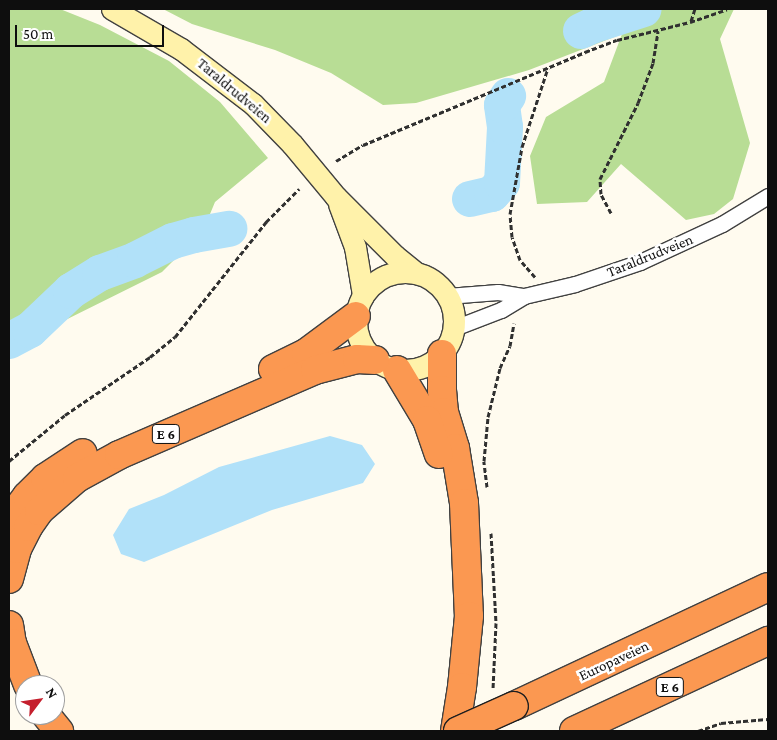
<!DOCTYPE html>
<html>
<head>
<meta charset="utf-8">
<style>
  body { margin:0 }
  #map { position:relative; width:777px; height:740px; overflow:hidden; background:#fffbef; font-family:"Crimson Pro",serif }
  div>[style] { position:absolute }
  .forest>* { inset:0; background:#b8dd95 }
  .water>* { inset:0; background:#b1e1f9 }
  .river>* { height:36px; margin:-18px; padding:0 18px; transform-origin:18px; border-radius:18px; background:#b1e1f9 }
  .path>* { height:3px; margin-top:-1.5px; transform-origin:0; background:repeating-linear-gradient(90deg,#303030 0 5px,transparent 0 7.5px) }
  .roads { filter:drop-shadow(1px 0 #414141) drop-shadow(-1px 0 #414141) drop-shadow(0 1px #414141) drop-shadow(0 -1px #414141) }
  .minor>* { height:15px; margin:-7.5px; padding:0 7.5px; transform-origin:7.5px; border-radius:7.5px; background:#fff }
  .secondary>* { height:21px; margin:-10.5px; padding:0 10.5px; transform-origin:10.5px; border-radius:10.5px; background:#fff2aa }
  .secondary>.ring { margin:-10.5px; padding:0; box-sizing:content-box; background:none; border:21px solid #fff2aa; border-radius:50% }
  .motorway>* { height:28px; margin:-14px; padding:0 14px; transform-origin:14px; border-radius:14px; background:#fb9851 }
  .bridges { filter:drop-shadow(1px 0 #1f1f1f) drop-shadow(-1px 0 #1f1f1f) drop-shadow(0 1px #1f1f1f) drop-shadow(0 -1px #1f1f1f) }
  .motorway-bridge>* { height:28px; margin:-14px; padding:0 14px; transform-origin:14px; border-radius:14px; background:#fb9851 }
  span { translate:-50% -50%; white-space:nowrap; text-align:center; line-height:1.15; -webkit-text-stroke:5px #fff; paint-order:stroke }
  .shield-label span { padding:1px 4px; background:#fff; border:1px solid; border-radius:4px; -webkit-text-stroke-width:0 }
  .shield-label { font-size:14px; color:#0e0e0e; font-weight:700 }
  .street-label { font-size:15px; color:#0e0e0e }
  .frame { position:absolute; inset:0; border:10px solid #0e0e0e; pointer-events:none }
  .north { position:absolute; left:15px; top:675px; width:50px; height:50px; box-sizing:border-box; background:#fff; border:1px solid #9f9f9f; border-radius:50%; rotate:59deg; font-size:14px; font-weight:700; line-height:20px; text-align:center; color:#0e0e0e }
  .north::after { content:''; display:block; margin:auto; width:18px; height:22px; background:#c51f2d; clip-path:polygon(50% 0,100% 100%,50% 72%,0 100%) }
  .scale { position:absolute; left:15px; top:25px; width:149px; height:22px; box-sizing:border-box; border:2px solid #0e0e0e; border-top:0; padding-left:6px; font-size:15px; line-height:18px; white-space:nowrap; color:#0e0e0e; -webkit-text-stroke:4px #fff; paint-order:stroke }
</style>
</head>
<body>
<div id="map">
  <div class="forest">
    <i style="clip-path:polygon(9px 9px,60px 9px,100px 25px,169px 61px,220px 102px,268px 158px,215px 202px,203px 231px,162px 272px,9px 348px)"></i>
    <i style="clip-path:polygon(163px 9px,734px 9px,720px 39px,750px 143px,733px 199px,714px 214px,686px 220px,621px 164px,587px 202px,537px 204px,530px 156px,546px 117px,604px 82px,622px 34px,529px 70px,416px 103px,383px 105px,331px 73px,275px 50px,192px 24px)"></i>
  </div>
  <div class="water">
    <i style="clip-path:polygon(330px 436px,362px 445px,375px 464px,363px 483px,272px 510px,144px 562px,121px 554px,113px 535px,129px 509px,164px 495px,219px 467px)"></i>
  </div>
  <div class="river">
    <i style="left:581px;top:31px;width:14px;rotate:-25deg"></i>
    <i style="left:594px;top:25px;width:52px;rotate:-17.7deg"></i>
    <i style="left:470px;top:199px;width:23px;rotate:-13deg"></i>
    <i style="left:492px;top:194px;width:15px;rotate:-48deg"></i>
    <i style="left:502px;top:183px;width:56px;rotate:-86.9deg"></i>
    <i style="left:505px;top:127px;width:22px;rotate:-98deg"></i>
    <i style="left:502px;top:105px;width:11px;rotate:-56deg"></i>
    <i style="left:9px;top:341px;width:24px;rotate:-28deg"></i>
    <i style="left:30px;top:330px;width:57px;rotate:-43.6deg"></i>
    <i style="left:71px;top:291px;width:34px;rotate:-32deg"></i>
    <i style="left:100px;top:273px;width:37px;rotate:-20deg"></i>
    <i style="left:135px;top:260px;width:42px;rotate:-26.6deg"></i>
    <i style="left:173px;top:241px;width:22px;rotate:-16deg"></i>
    <i style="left:194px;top:235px;width:36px;rotate:-10deg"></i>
  </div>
  <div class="path">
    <i style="left:691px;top:21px;width:13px;rotate:-72deg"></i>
    <i style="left:336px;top:161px;width:31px;rotate:-31deg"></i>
    <i style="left:363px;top:145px;width:241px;rotate:-22.7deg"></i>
    <i style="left:585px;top:52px;width:34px;rotate:-21deg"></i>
    <i style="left:617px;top:40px;width:75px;rotate:-13.9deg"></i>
    <i style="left:690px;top:22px;width:39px;rotate:-19deg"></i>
    <i style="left:611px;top:213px;width:21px;rotate:-118deg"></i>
    <i style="left:601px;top:194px;width:15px;rotate:-94deg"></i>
    <i style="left:600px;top:179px;width:85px;rotate:-63.4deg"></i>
    <i style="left:638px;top:103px;width:43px;rotate:-69.4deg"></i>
    <i style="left:653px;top:63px;width:32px;rotate:-81deg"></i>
    <i style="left:535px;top:277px;width:23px;rotate:-131deg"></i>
    <i style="left:520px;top:260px;width:24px;rotate:-109deg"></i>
    <i style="left:512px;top:237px;width:23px;rotate:-95deg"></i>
    <i style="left:510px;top:214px;width:68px;rotate:-79.8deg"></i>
    <i style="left:522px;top:147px;width:83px;rotate:-71.8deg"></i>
    <i style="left:9px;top:461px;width:72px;rotate:-39.4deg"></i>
    <i style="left:65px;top:415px;width:103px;rotate:-34.3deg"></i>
    <i style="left:150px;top:357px;width:32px;rotate:-39deg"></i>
    <i style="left:175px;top:337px;width:147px;rotate:-51.6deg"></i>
    <i style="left:266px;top:222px;width:47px;rotate:-45deg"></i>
    <i style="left:487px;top:487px;width:26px;rotate:-97deg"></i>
    <i style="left:484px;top:461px;width:44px;rotate:-84.8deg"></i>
    <i style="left:488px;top:417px;width:50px;rotate:-76.2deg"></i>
    <i style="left:500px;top:368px;width:24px;rotate:-66deg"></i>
    <i style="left:510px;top:346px;width:23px;rotate:-80deg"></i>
    <i style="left:491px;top:533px;width:90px;rotate:86.8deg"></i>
    <i style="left:496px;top:623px;width:66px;rotate:92.6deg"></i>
    <i style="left:698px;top:731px;width:24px;rotate:-19deg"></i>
    <i style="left:721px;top:723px;width:47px;rotate:-4.9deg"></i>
  </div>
  <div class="roads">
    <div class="minor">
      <i style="left:447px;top:296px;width:51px;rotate:-4.5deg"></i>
      <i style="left:498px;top:292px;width:26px;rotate:9deg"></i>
      <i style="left:454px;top:328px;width:50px;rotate:-21deg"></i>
      <i style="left:501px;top:310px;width:27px;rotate:-31deg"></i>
      <i style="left:524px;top:296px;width:52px;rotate:-13.2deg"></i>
      <i style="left:575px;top:284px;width:69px;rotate:-18.7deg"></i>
      <i style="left:640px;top:262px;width:90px;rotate:-24.9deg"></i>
      <i style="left:722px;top:224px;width:54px;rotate:-31.3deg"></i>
    </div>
    <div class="secondary">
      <i style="left:112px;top:9px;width:80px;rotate:30.1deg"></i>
      <i style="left:181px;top:49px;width:91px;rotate:37.4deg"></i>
      <i style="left:253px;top:104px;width:56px;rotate:45.7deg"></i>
      <i style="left:292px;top:144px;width:69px;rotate:50.3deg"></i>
      <i style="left:336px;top:197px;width:83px;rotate:45deg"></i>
      <i style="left:395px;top:256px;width:27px;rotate:39deg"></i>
      <i style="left:339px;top:204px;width:46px;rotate:69.6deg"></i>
      <i style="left:355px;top:247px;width:49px;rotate:80.5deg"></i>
      <i class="ring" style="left:356px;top:272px;width:77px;height:77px"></i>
    </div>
    <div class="motorway">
      <i style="left:442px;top:354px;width:36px;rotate:90deg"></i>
      <i style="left:442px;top:390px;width:22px;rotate:85deg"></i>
      <i style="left:444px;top:412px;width:38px;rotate:73deg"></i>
      <i style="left:455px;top:448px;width:56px;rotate:80.7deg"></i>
      <i style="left:464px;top:503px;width:113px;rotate:87.5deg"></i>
      <i style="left:469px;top:616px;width:71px;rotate:95.6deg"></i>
      <i style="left:462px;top:687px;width:45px;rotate:99deg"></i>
      <i style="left:273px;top:369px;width:37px;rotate:-26deg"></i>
      <i style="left:306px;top:353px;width:62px;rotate:-36.5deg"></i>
      <i style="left:397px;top:370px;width:58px;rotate:59deg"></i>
      <i style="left:427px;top:420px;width:36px;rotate:71deg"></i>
      <i style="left:9px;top:520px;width:30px;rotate:-53deg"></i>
      <i style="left:27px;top:496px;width:25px;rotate:-45deg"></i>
      <i style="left:45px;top:478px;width:45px;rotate:-33.3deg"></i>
      <i style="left:9px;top:579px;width:31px;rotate:-75deg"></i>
      <i style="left:17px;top:549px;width:25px;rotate:-63deg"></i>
      <i style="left:28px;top:527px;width:19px;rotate:-55deg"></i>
      <i style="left:39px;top:511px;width:50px;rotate:-41deg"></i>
      <i style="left:77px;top:478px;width:48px;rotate:-28.7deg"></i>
      <i style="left:119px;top:455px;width:214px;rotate:-23.4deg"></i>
      <i style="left:315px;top:370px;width:43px;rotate:-14.7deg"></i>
      <i style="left:357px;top:359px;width:18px;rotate:3deg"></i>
      <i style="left:9px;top:625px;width:18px;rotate:81deg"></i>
      <i style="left:12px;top:643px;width:45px;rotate:69.1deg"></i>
      <i style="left:514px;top:706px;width:280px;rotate:-25.1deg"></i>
      <i style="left:46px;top:715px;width:21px;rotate:51deg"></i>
      <i style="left:574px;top:731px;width:214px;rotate:-24.9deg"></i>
    </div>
  </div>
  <div class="bridges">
    <div class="motorway-bridge">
      <i style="left:458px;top:731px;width:61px;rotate:-24.1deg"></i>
    </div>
  </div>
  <div class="shield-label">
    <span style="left:166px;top:434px">E 6</span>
    <span style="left:670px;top:687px">E 6</span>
  </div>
  <div class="street-label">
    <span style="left:234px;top:91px;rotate:40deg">Taraldrudveien</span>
    <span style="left:650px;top:256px;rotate:-22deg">Taraldrudveien</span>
    <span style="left:614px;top:661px;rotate:-25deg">Europaveien</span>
  </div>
  <div class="frame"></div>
  <div class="north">N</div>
  <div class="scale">50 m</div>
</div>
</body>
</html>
